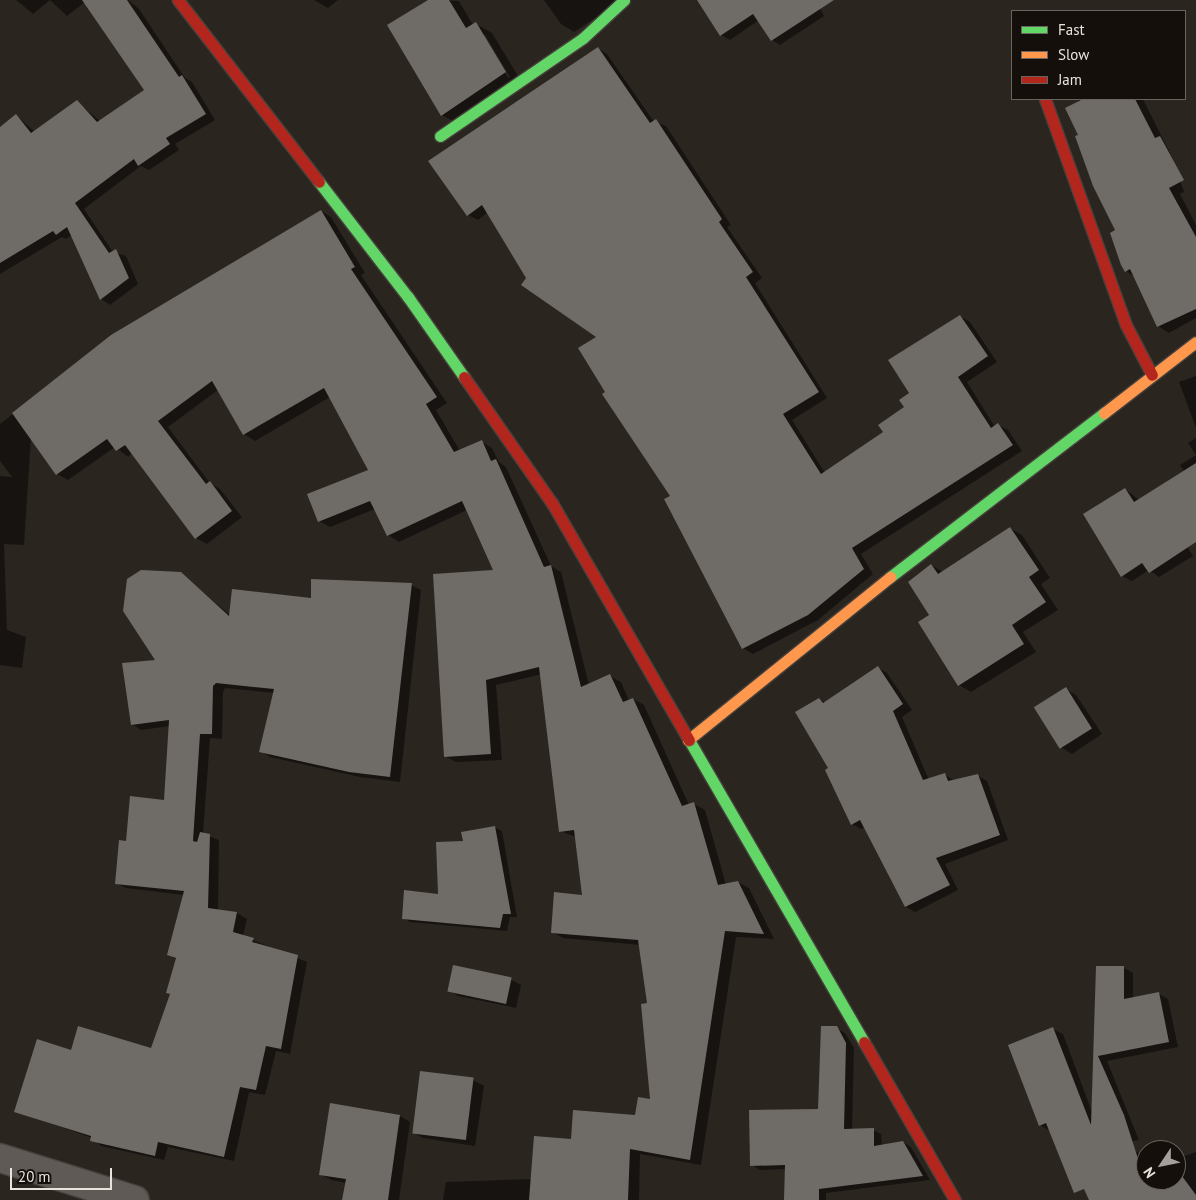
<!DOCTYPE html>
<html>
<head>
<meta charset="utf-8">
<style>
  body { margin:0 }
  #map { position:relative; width:1196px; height:1200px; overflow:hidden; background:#2b2520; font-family:"PT Sans",sans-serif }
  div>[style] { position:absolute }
  .shadow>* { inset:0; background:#0007 }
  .building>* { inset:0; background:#6f6b66; transform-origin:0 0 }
  .roads { filter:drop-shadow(1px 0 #46413c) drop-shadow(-1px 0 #46413c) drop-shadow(0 1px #46413c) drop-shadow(0 -1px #46413c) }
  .street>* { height:28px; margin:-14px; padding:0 14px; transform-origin:14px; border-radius:14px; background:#5f5a56 }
  .fast>* { height:11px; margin:-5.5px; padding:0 5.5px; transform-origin:5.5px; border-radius:5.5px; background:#63d668 }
  .slow>* { height:11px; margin:-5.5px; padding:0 5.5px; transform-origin:5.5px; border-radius:5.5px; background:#ff974d }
  .jam>* { height:11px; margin:-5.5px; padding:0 5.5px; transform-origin:5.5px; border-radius:5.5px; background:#b3261e }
  span { translate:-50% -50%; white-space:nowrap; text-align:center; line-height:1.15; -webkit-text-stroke:5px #140f0b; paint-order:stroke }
  .legend { position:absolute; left:1011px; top:10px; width:175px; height:90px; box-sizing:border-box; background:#140f0b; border:1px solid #6a645f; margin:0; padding:6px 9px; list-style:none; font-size:15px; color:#eae3dc }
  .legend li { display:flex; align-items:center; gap:10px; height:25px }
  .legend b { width:25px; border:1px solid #6a645f }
  .north { position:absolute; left:1136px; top:1140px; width:50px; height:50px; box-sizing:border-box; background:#140f0b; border:1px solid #6a645f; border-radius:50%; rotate:236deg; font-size:14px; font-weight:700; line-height:20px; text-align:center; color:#eae3dc }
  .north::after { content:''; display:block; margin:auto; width:18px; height:22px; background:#a7a09a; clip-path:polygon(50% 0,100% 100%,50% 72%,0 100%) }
  .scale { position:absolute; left:10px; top:1168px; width:102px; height:22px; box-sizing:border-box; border:2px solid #eae3dc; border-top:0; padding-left:6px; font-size:15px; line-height:18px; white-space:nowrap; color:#eae3dc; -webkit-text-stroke:4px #140f0b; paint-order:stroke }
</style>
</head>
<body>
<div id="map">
  <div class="shadow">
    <i style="clip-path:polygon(16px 0,128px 0,139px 9px,185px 78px,192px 82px,215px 120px,175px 144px,179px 150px,149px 170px,141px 166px,84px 209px,113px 252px,126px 256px,138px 284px,110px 305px,101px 299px,72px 235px,66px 239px,62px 237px,0 274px,0 129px,17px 116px,35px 132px,77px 102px,100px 121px,146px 90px,85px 2px,67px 16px,50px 0,33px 14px)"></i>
    <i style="clip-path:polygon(314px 0,338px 0,328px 8px)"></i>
    <i style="clip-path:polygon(evenodd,431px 0,459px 1px,473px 25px,476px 24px,492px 33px,521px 81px,458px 124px,442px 115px,388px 25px,431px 0,482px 35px,485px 35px,510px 77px,508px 78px,482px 35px)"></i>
    <i style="clip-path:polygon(544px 0,623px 0,574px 32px,561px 24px)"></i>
    <i style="clip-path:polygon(698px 0,816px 0,824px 16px,780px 45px,772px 40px,759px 20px,730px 40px,721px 35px)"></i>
    <i style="clip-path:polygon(598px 48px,607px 54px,654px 122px,666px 126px,731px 225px,727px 227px,762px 278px,755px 283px,827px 398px,792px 420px,825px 473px,885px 433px,906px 407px,960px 316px,970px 322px,997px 362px,967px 382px,995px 427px,998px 425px,1008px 430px,1022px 451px,861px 554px,873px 574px,818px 620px,753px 654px,743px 648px,665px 500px,672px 496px,606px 392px,599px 337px,527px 278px,488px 212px,478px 220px,468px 215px)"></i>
    <i style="clip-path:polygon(1078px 99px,1143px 99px,1172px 157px,1184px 192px,1180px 194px,1196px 225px,1196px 318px,1169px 333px,1158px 326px,1134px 276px,1126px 271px,1117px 231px,1080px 135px)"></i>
    <i style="clip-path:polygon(321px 211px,331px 217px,365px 273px,361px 275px,447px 403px,436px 410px,460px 451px,482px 442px,492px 448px,499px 462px,506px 467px,551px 566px,561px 572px,589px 685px,610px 676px,621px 682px,629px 701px,633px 699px,644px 705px,689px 805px,694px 804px,705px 810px,726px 885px,738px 882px,749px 888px,774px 939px,736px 937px,701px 1165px,640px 1154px,639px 1200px,443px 1200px,446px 1182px,532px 1179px,572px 1140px,636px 1116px,651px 1100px,648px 1004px,640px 945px,563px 938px,552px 932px,583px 896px,576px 837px,560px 831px,542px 674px,496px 685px,502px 760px,456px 762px,445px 756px,495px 571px,467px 510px,399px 542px,388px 535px,375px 509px,330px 527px,319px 521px,369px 471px,330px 397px,255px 441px,244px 434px,218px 390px,168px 427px,209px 482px,220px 489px,242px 517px,207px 544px,196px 538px,132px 453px,128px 457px,115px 447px,68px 480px,57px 474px,31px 437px,24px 545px,4px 544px,7px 630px,26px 637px,22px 668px,0 665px,0 476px,12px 477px,0 461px,0 424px,112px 336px)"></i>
    <i style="clip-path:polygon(1196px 376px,1196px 428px,1179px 382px)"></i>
    <i style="clip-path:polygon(1196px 438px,1196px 510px,1173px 524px,1193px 556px,1159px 577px,1149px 570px,1132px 581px,1122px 576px,1125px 489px,1139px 500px,1184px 471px,1180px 465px,1196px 455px,1188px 443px)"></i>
    <i style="clip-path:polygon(1010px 528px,1022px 535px,1050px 578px,1041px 584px,1058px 610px,1023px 632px,1036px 652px,971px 692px,959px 685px,931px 615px,931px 565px,943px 572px)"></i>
    <i style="clip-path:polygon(181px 574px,230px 615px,411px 585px,421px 590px,400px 782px,360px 777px,270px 757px,261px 751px,275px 693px,225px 688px,223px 692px,222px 739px,210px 738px,203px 834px,219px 840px,218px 911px,237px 913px,247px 919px,243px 936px,307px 962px,290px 1054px,276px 1051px,265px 1095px,249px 1092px,234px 1161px,168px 1147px,164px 1160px,101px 1146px,92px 1138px,16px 1111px,72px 1051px,152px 1050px,171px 995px,167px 992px,177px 960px,168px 954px,184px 895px,126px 888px,116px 883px,127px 842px,165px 801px,170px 726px,141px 730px,132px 724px,157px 661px)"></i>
    <i style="clip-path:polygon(878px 668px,887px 673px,912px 710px,902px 717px,929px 780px,945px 775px,954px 780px,977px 775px,987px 781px,1008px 840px,945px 864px,958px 890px,915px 912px,906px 907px,865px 827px,861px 829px,852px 824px,830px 769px,819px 699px,826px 703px)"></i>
    <i style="clip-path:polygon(1066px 689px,1076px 695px,1102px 734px,1072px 754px,1062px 748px)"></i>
    <i style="clip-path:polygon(494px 827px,502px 831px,517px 917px,510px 917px,507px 931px,410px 922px,403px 918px,439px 896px)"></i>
    <i style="clip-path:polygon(454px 966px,512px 980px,521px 985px,516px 1008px,458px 996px,449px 990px)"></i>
    <i style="clip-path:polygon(1097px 967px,1124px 968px,1133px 973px,1133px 999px,1159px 994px,1168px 999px,1178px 1047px,1107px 1061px,1139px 1140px,1067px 1154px,1050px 1131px,1040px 1125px,1053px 1029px,1063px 1034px,1092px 1112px)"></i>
    <i style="clip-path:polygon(836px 1028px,845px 1033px,854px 1048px,852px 1130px,873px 1130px,881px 1134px,882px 1146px,903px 1142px,911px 1147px,930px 1180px,826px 1193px,826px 1200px,785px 1200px,786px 1169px,760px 1170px,752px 1165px,820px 1110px)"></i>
    <i style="clip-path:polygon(473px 1080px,484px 1086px,475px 1146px,423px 1138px,412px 1132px)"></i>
    <i style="clip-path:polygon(331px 1105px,400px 1116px,410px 1122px,399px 1200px,343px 1200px,347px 1183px,331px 1180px,320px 1174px)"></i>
    <i style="clip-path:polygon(1135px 1151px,1146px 1157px,1146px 1180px,1176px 1180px,1176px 1159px,1196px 1152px,1196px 1200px,1090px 1200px)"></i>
  </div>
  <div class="building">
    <i style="clip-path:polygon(82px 0,127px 0,179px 77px,182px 75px,206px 114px,166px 138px,170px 144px,138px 166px,134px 159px,75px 203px,109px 253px,116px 249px,129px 278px,100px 300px,67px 227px,56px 235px,53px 231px,0 263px,0 127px,16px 114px,31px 133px,77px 100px,97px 122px,144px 90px)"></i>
    <i style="clip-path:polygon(428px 0,449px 0,466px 28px,476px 22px,506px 72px,441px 116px,387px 25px)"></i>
    <i style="clip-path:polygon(697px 0,834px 0,771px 41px,753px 14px,720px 36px)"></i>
    <i style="clip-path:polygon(598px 47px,650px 123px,656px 119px,722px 219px,719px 222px,753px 272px,746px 277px,819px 392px,783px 414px,821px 474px,883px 432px,878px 425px,904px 407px,899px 400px,909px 393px,888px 360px,960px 315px,988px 356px,958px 377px,991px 428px,998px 423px,1013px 445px,852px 548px,864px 569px,808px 615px,742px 649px,664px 499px,670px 496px,602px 394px,605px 392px,578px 348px,596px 337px,521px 285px,526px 278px,482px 205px,467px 216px,428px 161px)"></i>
    <i style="clip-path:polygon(1083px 99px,1135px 99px,1155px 138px,1160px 136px,1184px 180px,1169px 188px,1196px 237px,1196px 309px,1157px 327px,1130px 269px,1125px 272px,1121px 265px,1110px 233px,1115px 230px,1093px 186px,1075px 136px,1078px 135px,1065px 108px)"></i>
    <i style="clip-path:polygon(321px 210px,355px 267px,351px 269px,437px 397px,426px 404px,454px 452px,482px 440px,491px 461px,496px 459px,544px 567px,551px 565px,581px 687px,610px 674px,623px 702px,633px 698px,682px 806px,694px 802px,718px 885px,738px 881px,764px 934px,725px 931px,690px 1160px,630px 1149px,628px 1200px,529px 1200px,534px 1136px,571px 1139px,573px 1110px,635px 1115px,638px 1097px,650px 1099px,641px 1004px,647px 1003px,638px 940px,551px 933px,554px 892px,582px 895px,574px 830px,559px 832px,539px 667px,486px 680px,491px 754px,444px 757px,433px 574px,493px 570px,462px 501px,387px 536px,370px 501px,318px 522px,307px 494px,368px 470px,324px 388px,243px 435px,212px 381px,158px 421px,206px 484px,210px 481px,232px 511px,195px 539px,125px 445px,116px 451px,107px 439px,56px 475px,12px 413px,111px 335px)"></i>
    <i style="clip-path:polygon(1196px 463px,1196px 542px,1149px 573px,1142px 563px,1121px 577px,1083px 514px,1125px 488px,1134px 502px)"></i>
    <i style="clip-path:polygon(1010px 527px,1039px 570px,1029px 577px,1046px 602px,1012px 625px,1024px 644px,958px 686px,918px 622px,929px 615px,908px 582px,931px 564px,938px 574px)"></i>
    <i style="clip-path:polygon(141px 570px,181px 572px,229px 616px,232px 589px,311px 598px,311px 579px,412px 583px,390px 777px,349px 772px,259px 752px,274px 689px,216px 683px,213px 686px,212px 734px,200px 734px,193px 841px,197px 842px,200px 832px,210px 834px,208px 908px,237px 912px,233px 932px,254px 938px,252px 942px,298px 955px,281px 1049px,266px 1046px,256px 1090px,240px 1087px,224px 1157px,158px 1142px,155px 1156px,90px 1141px,91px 1136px,14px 1112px,37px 1039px,71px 1050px,78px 1026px,151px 1048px,170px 994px,166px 993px,176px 958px,167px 955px,184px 891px,115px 884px,119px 840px,126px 841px,130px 796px,164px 800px,169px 720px,131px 725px,122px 663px,155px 660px,123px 611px,127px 579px)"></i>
    <i style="clip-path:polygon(878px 666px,903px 704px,893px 711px,923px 780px,945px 773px,948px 781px,978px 774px,1000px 835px,936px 858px,950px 885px,905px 907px,860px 820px,851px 825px,825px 770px,828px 768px,795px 712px,819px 698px,823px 703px)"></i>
    <i style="left:1066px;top:687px;width:49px;height:38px;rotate:58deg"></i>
    <i style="clip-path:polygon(495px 826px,511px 914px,503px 914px,500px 928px,402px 919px,404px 890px,438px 894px,436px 842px,463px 841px,461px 832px)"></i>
    <i style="left:453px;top:965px;width:60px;height:27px;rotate:12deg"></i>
    <i style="clip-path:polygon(1096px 966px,1124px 966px,1124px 999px,1159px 992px,1169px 1042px,1098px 1056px,1124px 1115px,1141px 1168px,1146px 1166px,1146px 1180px,1176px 1180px,1176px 1168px,1196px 1195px,1196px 1200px,1089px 1200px,1084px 1189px,1074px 1193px,1046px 1123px,1039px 1126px,1008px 1045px,1053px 1027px,1091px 1125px)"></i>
    <i style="clip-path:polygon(821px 1026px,837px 1026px,846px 1043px,844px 1129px,874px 1128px,874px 1146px,903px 1141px,923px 1176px,819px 1189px,819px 1200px,784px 1200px,785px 1165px,750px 1166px,749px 1110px,818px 1109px)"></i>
    <i style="left:420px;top:1071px;width:54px;height:63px;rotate:7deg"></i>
    <i style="clip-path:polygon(330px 1103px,400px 1115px,388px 1200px,342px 1200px,346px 1179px,319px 1175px)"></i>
  </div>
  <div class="roads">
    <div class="street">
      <i style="left:0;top:1158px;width:141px;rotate:17.3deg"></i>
    </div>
    <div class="fast">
      <i style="left:440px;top:136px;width:173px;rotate:-34.4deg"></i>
      <i style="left:583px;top:38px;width:56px;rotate:-42.8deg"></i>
      <i style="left:319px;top:182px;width:145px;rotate:52.3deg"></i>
      <i style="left:408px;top:297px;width:98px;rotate:55deg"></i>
      <i style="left:890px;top:577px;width:270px;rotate:-37.5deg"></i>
      <i style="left:689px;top:740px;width:349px;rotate:59.9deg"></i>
    </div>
    <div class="slow">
      <i style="left:1104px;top:413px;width:116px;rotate:-37.7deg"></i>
      <i style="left:688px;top:740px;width:260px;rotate:-38.9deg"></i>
    </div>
    <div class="jam">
      <i style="left:178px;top:0;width:230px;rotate:52.2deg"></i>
      <i style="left:1045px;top:99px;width:240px;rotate:70.3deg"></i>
      <i style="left:1126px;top:325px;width:56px;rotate:62.5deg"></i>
      <i style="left:464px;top:377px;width:154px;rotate:55.1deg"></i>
      <i style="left:552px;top:503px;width:274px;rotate:60deg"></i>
      <i style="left:864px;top:1042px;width:182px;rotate:60.1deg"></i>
    </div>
  </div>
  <ul class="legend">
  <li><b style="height:6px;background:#63d668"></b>Fast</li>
  <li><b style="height:6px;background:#ff974d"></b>Slow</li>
  <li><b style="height:6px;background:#b3261e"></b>Jam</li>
  </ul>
  <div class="north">N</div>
  <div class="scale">20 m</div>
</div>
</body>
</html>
